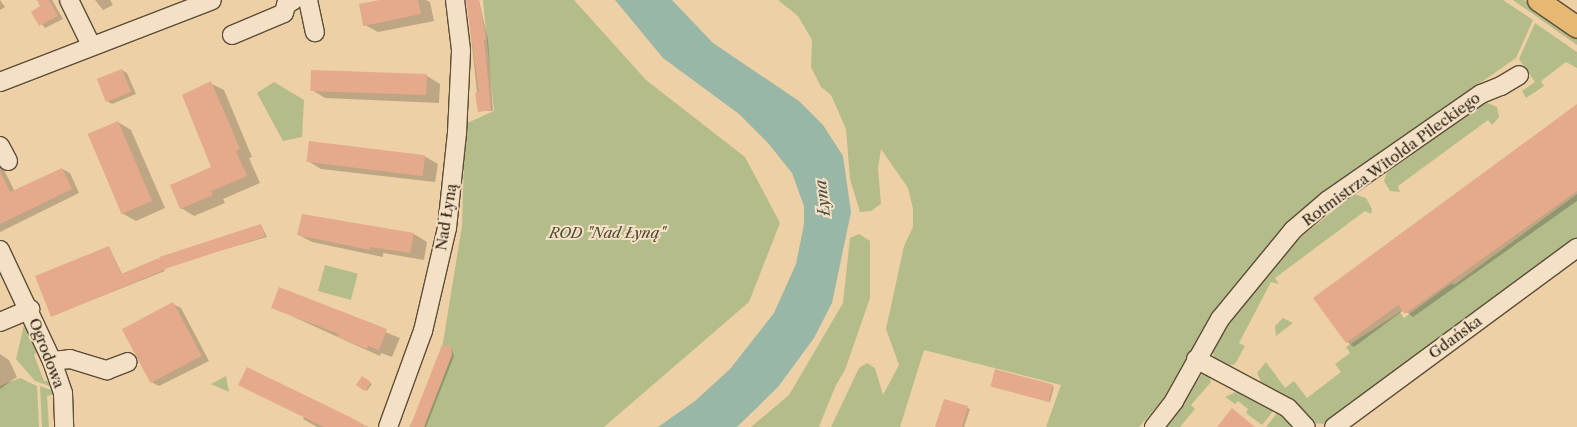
<!DOCTYPE html>
<html>
<head>
<meta charset="utf-8">
<style>
  body { margin:0 }
  #map { position:relative; width:1577px; height:427px; overflow:hidden; background:#eed0a6; font-family:"Libre Caslon Text",serif }
  div>[style] { position:absolute }
  .green>* { inset:0; background:#b4bc8a; transform-origin:0 0 }
  .water>* { inset:0; background:#99b7a7 }
  .shadow>* { inset:0; background:#0003; transform-origin:0 0 }
  .building>* { inset:0; background:#e5aa8c; transform-origin:0 0 }
  .roads { filter:drop-shadow(1px 0 #5c4d38) drop-shadow(-1px 0 #5c4d38) drop-shadow(0 1px #5c4d38) drop-shadow(0 -1px #5c4d38) }
  .minor>* { height:18px; margin:-9px; padding:0 9px; transform-origin:9px; border-radius:9px; background:#f4e0c5 }
  .major>* { height:21px; margin:-10.5px; padding:0 10.5px; transform-origin:10.5px; border-radius:10.5px; background:#e7b873 }
  span { translate:-50% -50%; white-space:nowrap; text-align:center; line-height:1.15; -webkit-text-stroke:4px #f4e0c5; paint-order:stroke }
  .street-label { font-size:15px; color:#2b2114 }
  .park-label { font-size:15px; color:#4d4832; font-style:italic }
  .water-label { font-size:16px; color:#4c4e40; font-style:italic }
</style>
</head>
<body>
<div id="map">
  <div class="green">
    <i style="clip-path:polygon(483px 0,574px 0,646px 80px,745px 157px,780px 223px,749px 302px,604px 427px,409px 427px,437px 379px,462px 226px,465px 124px,494px 111px)"></i>
    <i style="clip-path:polygon(778px 0,1503px 0,1533px 20px,1516px 58px,1328px 189px,1285px 224px,1212px 313px,1163px 399px,1139px 427px,1046px 427px,1061px 385px,924px 350px,900px 427px,831px 427px,859px 368px,867px 363px,875px 368px,883px 395px,899px 365px,886px 329px,904px 246px,913px 227px,913px 209px,908px 188px,881px 149px,878px 168px,881px 204px,871px 211px,860px 212px,850px 179px,846px 129px,831px 95px,821px 87px,811px 67px,812px 40px,798px 16px)"></i>
    <i style="clip-path:polygon(1513px 0,1524px 0,1577px 37px,1577px 45px)"></i>
    <i style="clip-path:polygon(1535px 23px,1577px 52px,1577px 68px,1566px 62px,1541px 81px,1544px 86px,1526px 98px,1522px 91px,1535px 82px,1519px 59px)"></i>
    <i style="clip-path:polygon(274px 82px,304px 100px,302px 137px,283px 141px,257px 93px)"></i>
    <i style="clip-path:polygon(1485px 102px,1497px 107px,1499px 117px,1494px 123px,1492px 125px,1488px 120px,1398px 186px,1400px 192px,1390px 191px,1384px 181px,1387px 172px)"></i>
    <i style="clip-path:polygon(1354px 194px,1366px 198px,1372px 209px,1371px 214px,1365px 211px,1275px 278px,1279px 284px,1271px 282px,1239px 343px,1245px 346px,1235px 364px,1229px 366px,1215px 360px,1212px 350px,1222px 332px,1290px 246px)"></i>
    <i style="clip-path:polygon(1577px 194px,1577px 241px,1326px 424px,1312px 423px,1295px 403px,1262px 384px,1257px 373px,1266px 362px,1285px 388px,1294px 381px,1307px 398px,1341px 372px,1335px 364px,1350px 353px,1346px 347px,1400px 312px,1404px 318px,1452px 283px,1454px 285px)"></i>
    <i style="clip-path:polygon(859px 234px,870px 241px,870px 298px,845px 370px,836px 385px,820px 424px,819px 427px,751px 427px,789px 395px,843px 303px,850px 238px)"></i>
    <i style="left:325px;top:265px;width:34px;height:27px;rotate:15deg"></i>
    <i style="clip-path:polygon(1283px 318px,1293px 323px,1276px 336px,1275px 326px)"></i>
    <i style="clip-path:polygon(24px 325px,32px 330px,42px 347px,34px 355px,44px 381px,55px 381px,58px 389px,35px 381px,16px 359px)"></i>
    <i style="clip-path:polygon(1202px 374px,1209px 376px,1211px 382px,1191px 405px,1195px 409px,1180px 427px,1166px 427px)"></i>
    <i style="clip-path:polygon(226px 376px,229px 392px,211px 384px)"></i>
    <i style="clip-path:polygon(20px 378px,37px 386px,39px 427px,0 427px,0 386px)"></i>
    <i style="clip-path:polygon(40px 386px,59px 393px,47px 396px,49px 427px,42px 427px)"></i>
    <i style="clip-path:polygon(1238px 391px,1274px 410px,1262px 425px,1246px 413px,1248px 409px,1238px 401px,1235px 404px,1225px 397px)"></i>
    <i style="clip-path:polygon(1278px 412px,1283px 415px,1299px 427px,1266px 427px)"></i>
  </div>
  <div class="water">
    <i style="clip-path:polygon(615px 0,672px 0,713px 43px,799px 101px,823px 125px,843px 156px,851px 212px,832px 303px,814px 338px,778px 387px,737px 427px,658px 427px,695px 401px,730px 369px,774px 313px,796px 264px,804px 224px,804px 206px,792px 173px,768px 143px,739px 114px,663px 58px)"></i>
  </div>
  <div class="shadow">
    <i style="clip-path:polygon(0 0,5px 7px,0 10px)"></i>
    <i style="clip-path:polygon(42px 0,52px 0,63px 19px,45px 28px,32px 12px,42px 7px)"></i>
    <i style="clip-path:polygon(95px 0,110px 0,113px 5px,103px 10px)"></i>
    <i style="clip-path:polygon(387px 0,426px 0,430px 2px,434px 21px,378px 32px,365px 25px)"></i>
    <i style="clip-path:polygon(467px 0,479px 0,488px 40px,493px 111px,479px 111px)"></i>
    <i style="clip-path:polygon(122px 70px,127px 73px,136px 94px,112px 104px,107px 101px)"></i>
    <i style="clip-path:polygon(312px 72px,427px 76px,440px 84px,439px 103px,325px 98px,312px 90px)"></i>
    <i style="clip-path:polygon(210px 83px,224px 90px,252px 157px,249px 158px,260px 183px,223px 199px,225px 203px,194px 216px,181px 208px,213px 168px)"></i>
    <i style="clip-path:polygon(1577px 105px,1577px 201px,1413px 317px,1404px 310px,1354px 347px,1347px 342px)"></i>
    <i style="clip-path:polygon(118px 122px,131px 130px,165px 208px,136px 221px,122px 213px)"></i>
    <i style="clip-path:polygon(424px 156px,438px 164px,435px 182px,321px 169px,308px 161px)"></i>
    <i style="clip-path:polygon(0 162px,15px 192px,62px 169px,70px 173px,79px 193px,0 232px)"></i>
    <i style="clip-path:polygon(261px 225px,267px 237px,163px 267px,165px 271px,52px 316px,109px 247px,122px 274px)"></i>
    <i style="clip-path:polygon(414px 234px,427px 242px,424px 260px,383px 253px,383px 257px,312px 242px,299px 235px)"></i>
    <i style="clip-path:polygon(279px 289px,400px 338px,392px 357px,381px 353px,380px 356px,353px 344px,272px 307px)"></i>
    <i style="clip-path:polygon(173px 304px,181px 308px,209px 361px,159px 386px,151px 382px)"></i>
    <i style="clip-path:polygon(451px 348px,454px 356px,426px 427px,411px 427px)"></i>
    <i style="clip-path:polygon(0 354px,9px 360px,17px 377px,0 389px)"></i>
    <i style="left:362px;top:377px;width:12px;height:8px;rotate:35deg"></i>
    <i style="clip-path:polygon(994px 386px,1052px 386px,1054px 387px,1050px 402px)"></i>
    <i style="clip-path:polygon(945px 400px,970px 409px,964px 427px,937px 427px)"></i>
    <i style="clip-path:polygon(304px 417px,365px 427px,317px 427px,303px 419px)"></i>
  </div>
  <div class="building">
    <i style="clip-path:polygon(37px 0,49px 0,58px 16px,39px 26px,31px 12px,40px 6px)"></i>
    <i style="clip-path:polygon(380px 0,418px 0,421px 14px,363px 26px,359px 4px)"></i>
    <i style="clip-path:polygon(466px 0,479px 0,486px 39px,484px 40px,491px 110px,478px 112px,475px 93px,479px 92px)"></i>
    <i style="left:122px;top:69px;width:25px;height:27px;rotate:69deg"></i>
    <i style="left:311px;top:70px;width:116px;height:21px;rotate:2deg"></i>
    <i style="clip-path:polygon(211px 81px,240px 149px,236px 151px,247px 176px,211px 191px,213px 195px,180px 209px,170px 185px,211px 167px,182px 95px)"></i>
    <i style="clip-path:polygon(1577px 104px,1577px 191px,1405px 314px,1398px 305px,1346px 343px,1313px 298px)"></i>
    <i style="left:118px;top:121px;width:87px;height:33px;rotate:67deg"></i>
    <i style="left:309px;top:141px;width:117px;height:21px;rotate:7deg"></i>
    <i style="clip-path:polygon(62px 168px,72px 189px,0 224px,0 171px,10px 192px)"></i>
    <i style="clip-path:polygon(302px 214px,414px 233px,410px 253px,370px 247px,370px 250px,297px 235px)"></i>
    <i style="left:261px;top:224px;width:13px;height:107px;rotate:72deg"></i>
    <i style="clip-path:polygon(109px 246px,121px 274px,159px 258px,164px 270px,51px 317px,35px 276px)"></i>
    <i style="clip-path:polygon(279px 287px,387px 329px,379px 350px,368px 346px,367px 349px,338px 337px,339px 334px,271px 308px)"></i>
    <i style="left:173px;top:302px;width:61px;height:58px;rotate:62deg"></i>
    <i style="clip-path:polygon(442px 345px,451px 346px,452px 355px,443px 378px,424px 427px,410px 427px)"></i>
    <i style="clip-path:polygon(247px 367px,352px 418px,368px 427px,324px 427px,254px 393px,238px 385px)"></i>
    <i style="left:995px;top:369px;width:60px;height:18px;rotate:15deg"></i>
    <i style="left:362px;top:376px;width:11px;height:11px;rotate:34deg"></i>
    <i style="clip-path:polygon(944px 399px,968px 406px,962px 427px,935px 427px)"></i>
    <i style="clip-path:polygon(1232px 408px,1255px 427px,1217px 427px)"></i>
  </div>
  <div class="roads">
    <div class="minor">
      <i style="left:69px;top:0;width:50px;rotate:63.9deg"></i>
      <i style="left:308px;top:0;width:33px;rotate:78deg"></i>
      <i style="left:232px;top:35px;width:56px;rotate:-22.9deg"></i>
      <i style="left:284px;top:13px;width:8px;rotate:-76deg"></i>
      <i style="left:286px;top:5px;width:9px;rotate:-32deg"></i>
      <i style="left:0;top:82px;width:227px;rotate:-21.1deg"></i>
      <i style="left:0;top:146px;width:17px;rotate:62deg"></i>
      <i style="left:0;top:250px;width:123px;rotate:64.9deg"></i>
      <i style="left:52px;top:361px;width:34px;rotate:71deg"></i>
      <i style="left:63px;top:393px;width:34px;rotate:88deg"></i>
      <i style="left:0;top:322px;width:33px;rotate:-23deg"></i>
      <i style="left:1196px;top:359px;width:104px;rotate:28deg"></i>
      <i style="left:1288px;top:408px;width:26px;rotate:47deg"></i>
      <i style="left:52px;top:361px;width:18px;rotate:-6deg"></i>
      <i style="left:70px;top:359px;width:39px;rotate:17deg"></i>
      <i style="left:107px;top:370px;width:22px;rotate:-21deg"></i>
      <i style="left:388px;top:427px;width:102px;rotate:-70deg"></i>
      <i style="left:423px;top:331px;width:106px;rotate:-76.9deg"></i>
      <i style="left:447px;top:228px;width:96px;rotate:-84deg"></i>
      <i style="left:457px;top:133px;width:83px;rotate:-87.2deg"></i>
      <i style="left:461px;top:50px;width:50px;rotate:-96.8deg"></i>
      <i style="left:1154px;top:427px;width:33px;rotate:-52deg"></i>
      <i style="left:1174px;top:401px;width:94px;rotate:-60.7deg"></i>
      <i style="left:1220px;top:319px;width:115px;rotate:-50.6deg"></i>
      <i style="left:1293px;top:230px;width:45px;rotate:-40.5deg"></i>
      <i style="left:1327px;top:201px;width:188px;rotate:-34.8deg"></i>
      <i style="left:1481px;top:94px;width:22px;rotate:-22deg"></i>
      <i style="left:1501px;top:86px;width:21px;rotate:-31deg"></i>
      <i style="left:1334px;top:427px;width:302px;rotate:-36.4deg"></i>
    </div>
    <div class="major">
      <i style="left:1538px;top:0;width:47px;rotate:34.7deg"></i>
    </div>
  </div>
  <div class="street-label">
    <span style="left:1391px;top:159px;rotate:-36deg">Rotmistrza Witolda Pileckiego</span>
    <span style="left:446px;top:217px;rotate:-81deg">Nad Łyną</span>
    <span style="left:1455px;top:337px;rotate:-36deg">Gdańska</span>
    <span style="left:47px;top:353px;rotate:69deg">Ogrodowa</span>
  </div>
  <div class="park-label">
    <span style="left:607px;top:233px">ROD "Nad Łyną"</span>
  </div>
  <div class="water-label">
    <span style="left:822px;top:198px;rotate:-96deg">Łyna</span>
  </div>
</div>
</body>
</html>
